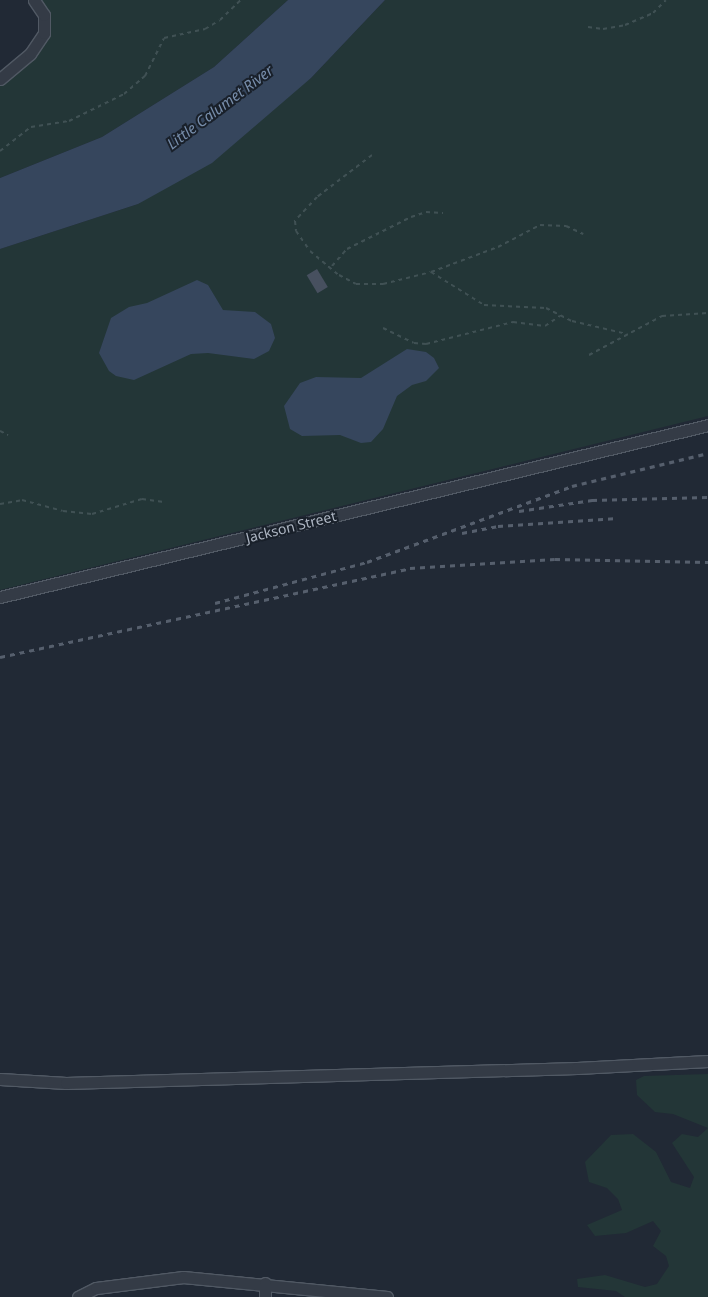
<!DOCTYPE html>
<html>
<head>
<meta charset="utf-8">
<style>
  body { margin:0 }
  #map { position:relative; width:708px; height:1297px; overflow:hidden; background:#212935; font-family:"Noto Sans",sans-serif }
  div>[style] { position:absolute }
  .green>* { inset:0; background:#233637 }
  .water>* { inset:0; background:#36465d }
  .building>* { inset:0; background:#47505f; transform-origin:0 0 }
  .path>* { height:2px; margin-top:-1px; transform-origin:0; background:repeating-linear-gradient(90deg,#405154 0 4px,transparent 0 8px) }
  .roads { filter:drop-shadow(1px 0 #515964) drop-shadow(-1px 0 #515964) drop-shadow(0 1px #515964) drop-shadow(0 -1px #515964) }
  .minor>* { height:11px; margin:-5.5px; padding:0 5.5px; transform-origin:5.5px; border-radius:5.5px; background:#343b46 }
  .rail>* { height:3px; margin-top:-1.5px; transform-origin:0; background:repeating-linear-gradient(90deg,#565f6d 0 5px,transparent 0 10px) }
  span { translate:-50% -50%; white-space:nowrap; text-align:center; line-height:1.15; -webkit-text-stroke:4px #19202a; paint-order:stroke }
  .street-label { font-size:14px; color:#aeb6c3 }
  .water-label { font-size:15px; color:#778daa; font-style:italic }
</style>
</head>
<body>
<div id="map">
  <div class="green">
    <i style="clip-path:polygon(41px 0,288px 0,214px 67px,102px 137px,0 178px,0 86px,40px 50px,50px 30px,49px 13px)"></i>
    <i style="clip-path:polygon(385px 0,708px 0,708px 416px,0 590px,0 249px,138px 204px,311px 78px)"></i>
    <i style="clip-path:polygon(708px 1074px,708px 1128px,673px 1114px,655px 1112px,637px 1095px,636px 1080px,644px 1076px)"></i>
    <i style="clip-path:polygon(708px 1128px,708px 1297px,625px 1297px,616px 1291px,578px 1287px,577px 1279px,605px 1275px,645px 1287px,657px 1284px,669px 1266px,666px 1256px,653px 1246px,661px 1231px,653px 1221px,626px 1233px,595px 1236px,587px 1225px,622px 1210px,618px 1199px,607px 1188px,589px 1182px,585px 1162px,611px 1135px,633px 1134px,656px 1152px,671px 1182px,690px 1188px,694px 1177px,672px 1143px,682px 1134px,698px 1137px)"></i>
  </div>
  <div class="water">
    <i style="clip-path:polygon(288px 0,385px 0,311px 78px,212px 163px,138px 204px,0 249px,0 178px,102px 137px,214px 67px)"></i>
    <i style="clip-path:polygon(197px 280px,208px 285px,223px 310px,255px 312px,271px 324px,275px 338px,269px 351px,254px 359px,208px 353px,191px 354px,134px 380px,116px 376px,109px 371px,99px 353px,111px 318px,129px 307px,147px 303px)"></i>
    <i style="clip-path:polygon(407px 349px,426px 352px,434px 358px,439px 368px,426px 381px,412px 385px,397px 396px,383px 429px,371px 442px,361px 443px,340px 435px,302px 436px,290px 429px,284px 406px,300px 383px,316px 377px,361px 378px)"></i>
  </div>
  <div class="building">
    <i style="left:317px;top:269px;width:21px;height:12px;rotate:59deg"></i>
  </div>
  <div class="path">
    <i style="left:588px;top:27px;width:15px;rotate:8deg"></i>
    <i style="left:603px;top:29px;width:22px;rotate:-10deg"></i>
    <i style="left:625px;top:25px;width:30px;rotate:-23deg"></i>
    <i style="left:653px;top:13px;width:18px;rotate:-45deg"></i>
    <i style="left:0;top:151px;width:39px;rotate:-38deg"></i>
    <i style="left:31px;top:127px;width:38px;rotate:-9deg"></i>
    <i style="left:69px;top:121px;width:61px;rotate:-26.1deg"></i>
    <i style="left:124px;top:94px;width:28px;rotate:-41deg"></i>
    <i style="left:145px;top:76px;width:42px;rotate:-63.4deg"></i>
    <i style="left:164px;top:38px;width:42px;rotate:-12.4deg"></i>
    <i style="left:205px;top:29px;width:17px;rotate:-31deg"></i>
    <i style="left:220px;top:20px;width:29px;rotate:-44deg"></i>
    <i style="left:372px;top:155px;width:69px;rotate:142.6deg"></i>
    <i style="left:317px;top:197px;width:33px;rotate:133deg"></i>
    <i style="left:295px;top:221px;width:10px;rotate:84deg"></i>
    <i style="left:296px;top:231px;width:24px;rotate:55deg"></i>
    <i style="left:310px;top:251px;width:38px;rotate:40deg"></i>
    <i style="left:339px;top:275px;width:19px;rotate:28deg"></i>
    <i style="left:356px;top:284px;width:27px"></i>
    <i style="left:383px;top:284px;width:49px;rotate:-14deg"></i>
    <i style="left:431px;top:272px;width:72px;rotate:-20.5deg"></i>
    <i style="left:498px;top:247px;width:47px;rotate:-27.6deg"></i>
    <i style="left:540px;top:225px;width:26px;rotate:2deg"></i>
    <i style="left:566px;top:226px;width:19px;rotate:25deg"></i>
    <i style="left:332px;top:266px;width:23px;rotate:-49deg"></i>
    <i style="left:347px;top:249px;width:72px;rotate:-26.6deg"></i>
    <i style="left:411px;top:217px;width:16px;rotate:-18deg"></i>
    <i style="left:426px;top:212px;width:17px;rotate:3deg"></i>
    <i style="left:431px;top:272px;width:62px;rotate:31.9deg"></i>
    <i style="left:484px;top:305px;width:62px;rotate:2.8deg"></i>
    <i style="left:546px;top:308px;width:29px;rotate:27deg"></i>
    <i style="left:572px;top:321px;width:57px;rotate:13.3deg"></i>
    <i style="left:383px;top:328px;width:34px;rotate:26deg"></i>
    <i style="left:414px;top:343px;width:12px;rotate:5deg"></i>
    <i style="left:426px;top:344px;width:90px;rotate:-14.2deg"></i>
    <i style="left:513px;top:322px;width:32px;rotate:7deg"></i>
    <i style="left:545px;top:326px;width:18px;rotate:-34deg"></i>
    <i style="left:589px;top:355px;width:83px;rotate:-28.1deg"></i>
    <i style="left:662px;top:316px;width:46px;rotate:-3.7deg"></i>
    <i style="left:0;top:431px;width:9px;rotate:27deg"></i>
    <i style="left:0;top:504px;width:22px;rotate:-10deg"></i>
    <i style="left:22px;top:500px;width:42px;rotate:15deg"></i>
    <i style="left:63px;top:511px;width:29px;rotate:6deg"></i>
    <i style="left:92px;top:514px;width:52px;rotate:-16.7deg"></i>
    <i style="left:142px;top:499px;width:22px;rotate:8deg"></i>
  </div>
  <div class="roads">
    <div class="minor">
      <i style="left:0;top:79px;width:39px;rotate:-40deg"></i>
      <i style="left:30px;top:54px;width:25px;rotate:-56deg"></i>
      <i style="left:44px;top:33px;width:18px;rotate:-90deg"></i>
      <i style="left:44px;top:15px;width:18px;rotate:-124deg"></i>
      <i style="left:0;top:597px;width:729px;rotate:-13.65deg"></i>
      <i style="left:0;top:1079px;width:66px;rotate:3.5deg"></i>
      <i style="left:66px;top:1083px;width:511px;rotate:-1.68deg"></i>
      <i style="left:577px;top:1068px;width:131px;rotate:-3.1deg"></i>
      <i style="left:78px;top:1297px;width:20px;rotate:-27deg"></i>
      <i style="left:96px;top:1288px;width:88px;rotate:-7.2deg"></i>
      <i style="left:183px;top:1277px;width:205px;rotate:5.6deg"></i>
      <i style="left:265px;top:1297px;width:14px;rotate:-90deg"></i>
    </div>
  </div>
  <div class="rail">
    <i style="left:519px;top:511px;width:74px;rotate:-8.6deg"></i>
    <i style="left:592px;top:500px;width:116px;rotate:-1.5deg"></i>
    <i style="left:462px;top:533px;width:37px;rotate:-11deg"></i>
    <i style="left:498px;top:526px;width:120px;rotate:-3.8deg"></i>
    <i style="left:215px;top:603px;width:157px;rotate:-15.1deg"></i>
    <i style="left:367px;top:562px;width:219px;rotate:-20.3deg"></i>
    <i style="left:572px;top:486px;width:140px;rotate:-13.6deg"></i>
    <i style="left:0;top:657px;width:420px;rotate:-12.2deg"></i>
    <i style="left:410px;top:568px;width:145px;rotate:-3.6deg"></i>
    <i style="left:555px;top:559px;width:153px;rotate:1.1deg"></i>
  </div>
  <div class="street-label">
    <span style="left:291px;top:527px;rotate:-14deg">Jackson Street</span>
  </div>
  <div class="water-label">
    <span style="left:220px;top:107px;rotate:-37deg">Little Calumet River</span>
  </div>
</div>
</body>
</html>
